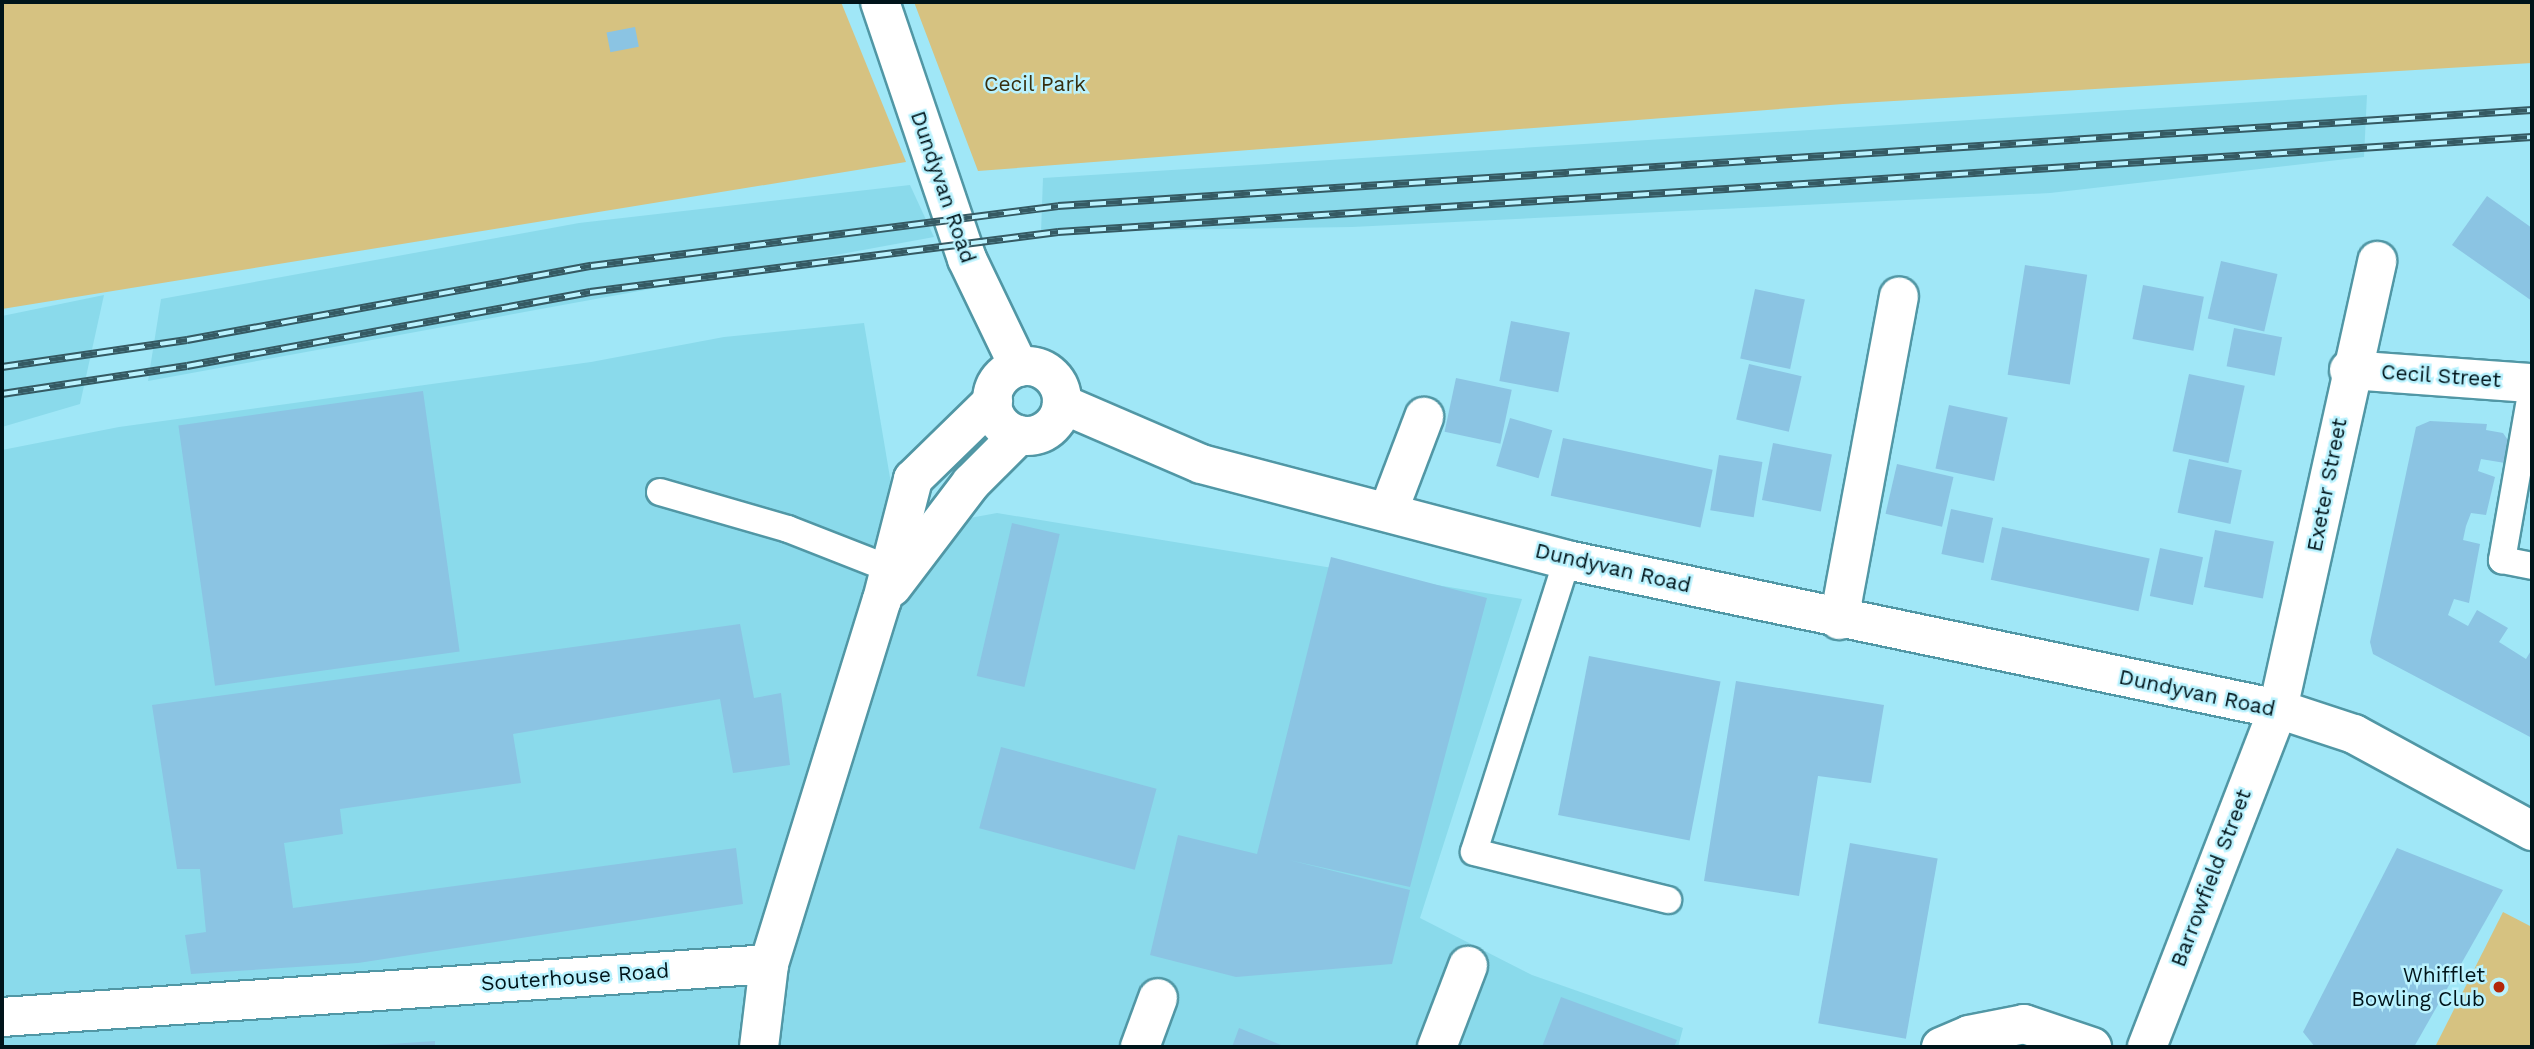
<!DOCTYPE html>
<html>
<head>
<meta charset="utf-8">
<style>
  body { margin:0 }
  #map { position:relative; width:2534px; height:1049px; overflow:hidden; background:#a0e7f7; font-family:"Work Sans",sans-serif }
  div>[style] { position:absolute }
  .built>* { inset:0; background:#8adaeb }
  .green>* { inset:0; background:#d6c281 }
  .building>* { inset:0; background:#8bc4e3; transform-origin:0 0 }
  .roads { filter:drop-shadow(2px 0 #5197a5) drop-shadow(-2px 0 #5197a5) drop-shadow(0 2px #5197a5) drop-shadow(0 -2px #5197a5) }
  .service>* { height:26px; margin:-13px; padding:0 13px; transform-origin:13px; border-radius:13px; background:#fff }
  .minor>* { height:38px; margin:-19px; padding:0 19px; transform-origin:19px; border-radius:19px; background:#fff }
  .secondary>* { height:38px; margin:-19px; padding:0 19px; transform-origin:19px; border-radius:19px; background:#fff }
  .secondary>.ring { margin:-19px; padding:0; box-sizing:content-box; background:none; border:38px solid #fff; border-radius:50% }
  .rail>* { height:8px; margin-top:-4px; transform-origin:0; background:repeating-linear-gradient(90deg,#baf2fe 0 16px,#355a63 0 32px); box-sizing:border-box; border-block:2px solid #355a63 }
  .dots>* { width:19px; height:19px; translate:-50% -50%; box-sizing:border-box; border:4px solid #baf2fe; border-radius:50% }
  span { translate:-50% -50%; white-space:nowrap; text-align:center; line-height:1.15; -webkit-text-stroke:5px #baf2fe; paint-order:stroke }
  .park-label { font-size:21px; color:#372e0e }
  .street-label { font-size:21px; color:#00141a }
  .poi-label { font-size:21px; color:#00141a }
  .right { translate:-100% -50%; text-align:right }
  .frame { position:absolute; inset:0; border:4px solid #00141a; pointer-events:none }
</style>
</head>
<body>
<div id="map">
  <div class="built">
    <i style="clip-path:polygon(2367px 95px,2364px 157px,2050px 193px,1352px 227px,1041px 232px,1043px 178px)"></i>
    <i style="clip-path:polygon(910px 185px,934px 237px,148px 381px,161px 299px,579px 223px)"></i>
    <i style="clip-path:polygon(104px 295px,80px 404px,2px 427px,2px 316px)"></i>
    <i style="clip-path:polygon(864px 323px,899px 531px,997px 513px,1522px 599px,1420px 918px,1532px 975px,1683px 1028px,1678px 1047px,2px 1047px,2px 450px,119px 427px,591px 362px,724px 337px)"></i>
  </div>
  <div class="green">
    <i style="clip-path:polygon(2px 2px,841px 2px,906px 162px,2px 309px)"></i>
    <i style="clip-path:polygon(914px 2px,2532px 2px,2532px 63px,1843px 104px,978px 171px)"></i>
    <i style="clip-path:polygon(2503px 912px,2532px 927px,2532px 1047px,2435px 1047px)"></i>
  </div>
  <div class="building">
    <i style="left:635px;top:27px;width:20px;height:29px;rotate:79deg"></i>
    <i style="clip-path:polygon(2487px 196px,2532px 228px,2532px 301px,2452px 245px)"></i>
    <i style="left:2221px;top:261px;width:58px;height:59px;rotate:13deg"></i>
    <i style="left:2025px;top:265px;width:63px;height:111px;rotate:9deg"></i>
    <i style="left:2143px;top:285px;width:62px;height:55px;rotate:11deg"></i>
    <i style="left:1755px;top:289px;width:51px;height:71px;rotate:12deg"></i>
    <i style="left:1511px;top:321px;width:60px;height:61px;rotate:11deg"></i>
    <i style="left:2234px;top:328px;width:49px;height:39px;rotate:11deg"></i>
    <i style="left:1749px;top:364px;width:54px;height:57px;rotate:13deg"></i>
    <i style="left:2189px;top:374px;width:57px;height:79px;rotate:12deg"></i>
    <i style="left:1456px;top:378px;width:57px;height:55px;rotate:12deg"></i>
    <i style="left:423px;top:391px;width:263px;height:247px;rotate:82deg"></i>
    <i style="left:1949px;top:405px;width:60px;height:65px;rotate:12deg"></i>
    <i style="left:1510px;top:418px;width:44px;height:50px;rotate:16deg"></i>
    <i style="clip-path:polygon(2430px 421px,2487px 424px,2486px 430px,2503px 433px,2510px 443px,2505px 463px,2481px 459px,2478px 471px,2495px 477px,2486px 515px,2471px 513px,2466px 526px,2463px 540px,2480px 544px,2474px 576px,2469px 603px,2454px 599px,2448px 615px,2468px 626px,2477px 610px,2508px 628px,2499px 642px,2526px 659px,2532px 649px,2532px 738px,2373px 654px,2370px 642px,2416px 427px)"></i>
    <i style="left:1563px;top:438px;width:153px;height:59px;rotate:12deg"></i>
    <i style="left:1773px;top:443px;width:60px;height:58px;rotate:11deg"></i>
    <i style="left:1719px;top:455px;width:44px;height:56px;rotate:9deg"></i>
    <i style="left:2189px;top:459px;width:54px;height:55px;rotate:12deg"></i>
    <i style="left:1897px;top:464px;width:58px;height:51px;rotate:13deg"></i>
    <i style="left:1951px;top:509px;width:43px;height:46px;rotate:12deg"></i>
    <i style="left:1012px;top:523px;width:49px;height:157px;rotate:13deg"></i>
    <i style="left:2002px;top:527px;width:151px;height:54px;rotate:12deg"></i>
    <i style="left:2215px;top:530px;width:60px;height:58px;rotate:11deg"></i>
    <i style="left:2160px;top:548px;width:44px;height:49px;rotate:12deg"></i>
    <i style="clip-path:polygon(1331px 557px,1487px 598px,1410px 887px,1289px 860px,1410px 890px,1392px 964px,1236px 977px,1150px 955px,1178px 835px,1257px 854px)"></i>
    <i style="clip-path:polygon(740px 624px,754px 698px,781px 693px,790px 765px,733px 773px,720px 699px,513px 734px,521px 783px,340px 809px,343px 834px,284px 843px,293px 908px,736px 848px,743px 904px,358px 963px,191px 974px,185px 935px,206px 932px,200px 869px,177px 869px,152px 705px)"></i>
    <i style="left:1589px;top:656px;width:134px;height:162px;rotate:11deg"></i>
    <i style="clip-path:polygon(1736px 681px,1884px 705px,1871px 783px,1818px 776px,1799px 896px,1704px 881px)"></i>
    <i style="left:1001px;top:747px;width:161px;height:84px;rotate:15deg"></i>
    <i style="left:1850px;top:843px;width:89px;height:183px;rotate:10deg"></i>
    <i style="clip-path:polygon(2397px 848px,2503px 890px,2414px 1047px,2315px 1047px,2303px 1032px)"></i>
    <i style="clip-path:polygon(1561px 997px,1677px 1040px,1674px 1047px,1542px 1047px)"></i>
    <i style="clip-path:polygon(1239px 1028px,1286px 1047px,1232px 1047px)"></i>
    <i style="clip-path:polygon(435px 1041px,435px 1047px,376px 1047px,376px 1045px)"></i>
  </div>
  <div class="roads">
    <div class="service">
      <i style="left:2532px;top:388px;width:175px;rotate:99.9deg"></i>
      <i style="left:2502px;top:560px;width:31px;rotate:11deg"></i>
      <i style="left:660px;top:492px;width:133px;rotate:16.1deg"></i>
      <i style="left:788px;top:529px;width:110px;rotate:21.4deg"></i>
      <i style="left:1567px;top:560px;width:306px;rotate:107.7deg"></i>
      <i style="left:1474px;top:852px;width:200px;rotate:13.9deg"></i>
    </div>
    <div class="minor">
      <i style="left:2349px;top:370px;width:183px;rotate:4.1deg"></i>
      <i style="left:1388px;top:512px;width:102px;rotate:-69.2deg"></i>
      <i style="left:892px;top:587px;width:131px;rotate:-52.8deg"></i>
      <i style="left:971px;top:483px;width:68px;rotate:-45deg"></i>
      <i style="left:1839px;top:620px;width:329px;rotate:-79.5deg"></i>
      <i style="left:2px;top:1017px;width:769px;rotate:-3.95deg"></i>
      <i style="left:759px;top:1047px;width:84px;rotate:-83.1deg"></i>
      <i style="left:769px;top:964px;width:381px;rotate:-72.8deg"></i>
      <i style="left:882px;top:600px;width:125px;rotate:-75.6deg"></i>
      <i style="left:913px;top:479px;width:112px;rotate:-44.3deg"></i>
      <i style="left:1140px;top:1047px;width:52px;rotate:-69.8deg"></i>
      <i style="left:1437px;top:1047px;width:87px;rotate:-69.1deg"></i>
      <i style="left:1941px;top:1047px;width:30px;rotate:-23deg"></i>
      <i style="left:1969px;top:1035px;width:56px;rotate:-11.3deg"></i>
      <i style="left:2024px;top:1024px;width:72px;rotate:18.7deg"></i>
      <i style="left:2147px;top:1047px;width:362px;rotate:-68.8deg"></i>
      <i style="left:2278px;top:709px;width:459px;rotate:-77.5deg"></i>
    </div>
    <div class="secondary">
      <i style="left:880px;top:2px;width:271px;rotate:71.3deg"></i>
      <i style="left:967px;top:259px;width:120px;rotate:64.3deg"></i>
      <i class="ring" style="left:992px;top:366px;width:32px;height:32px"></i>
      <i style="left:1062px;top:404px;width:151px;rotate:23.3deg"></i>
      <i style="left:1201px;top:464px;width:378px;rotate:14.7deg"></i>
      <i style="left:1567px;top:560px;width:726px;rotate:11.84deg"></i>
      <i style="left:2278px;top:709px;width:80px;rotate:18.2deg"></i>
      <i style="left:2354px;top:734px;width:203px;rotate:28.6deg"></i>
    </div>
  </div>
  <div class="rail">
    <i style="left:2px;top:367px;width:187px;rotate:-8.3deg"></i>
    <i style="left:187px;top:340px;width:411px;rotate:-10.4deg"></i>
    <i style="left:591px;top:266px;width:471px;rotate:-7.3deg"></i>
    <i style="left:1058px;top:206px;width:1477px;rotate:-3.73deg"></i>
    <i style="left:2px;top:394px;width:187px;rotate:-8.6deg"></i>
    <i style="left:187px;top:366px;width:410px;rotate:-10.4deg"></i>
    <i style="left:590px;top:292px;width:472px;rotate:-7.3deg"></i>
    <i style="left:1058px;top:232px;width:1477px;rotate:-3.69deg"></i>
  </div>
  <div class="dots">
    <i style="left:2499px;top:987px;background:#b32709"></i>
  </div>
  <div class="park-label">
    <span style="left:1035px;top:84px">Cecil Park</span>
  </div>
  <div class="street-label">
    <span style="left:943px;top:187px;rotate:71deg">Dundyvan Road</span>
    <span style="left:2441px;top:376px;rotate:4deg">Cecil Street</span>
    <span style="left:2327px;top:485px;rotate:-79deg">Exeter Street</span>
    <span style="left:1613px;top:568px;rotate:13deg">Dundyvan Road</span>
    <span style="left:2197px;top:693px;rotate:12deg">Dundyvan Road</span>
    <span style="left:2211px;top:878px;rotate:-69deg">Barrowfield Street</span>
    <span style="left:575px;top:977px;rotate:-4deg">Souterhouse Road</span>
  </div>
  <div class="poi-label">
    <span class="right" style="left:2485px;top:987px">Whifflet<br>Bowling Club</span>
  </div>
  <div class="frame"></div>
</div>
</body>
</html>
